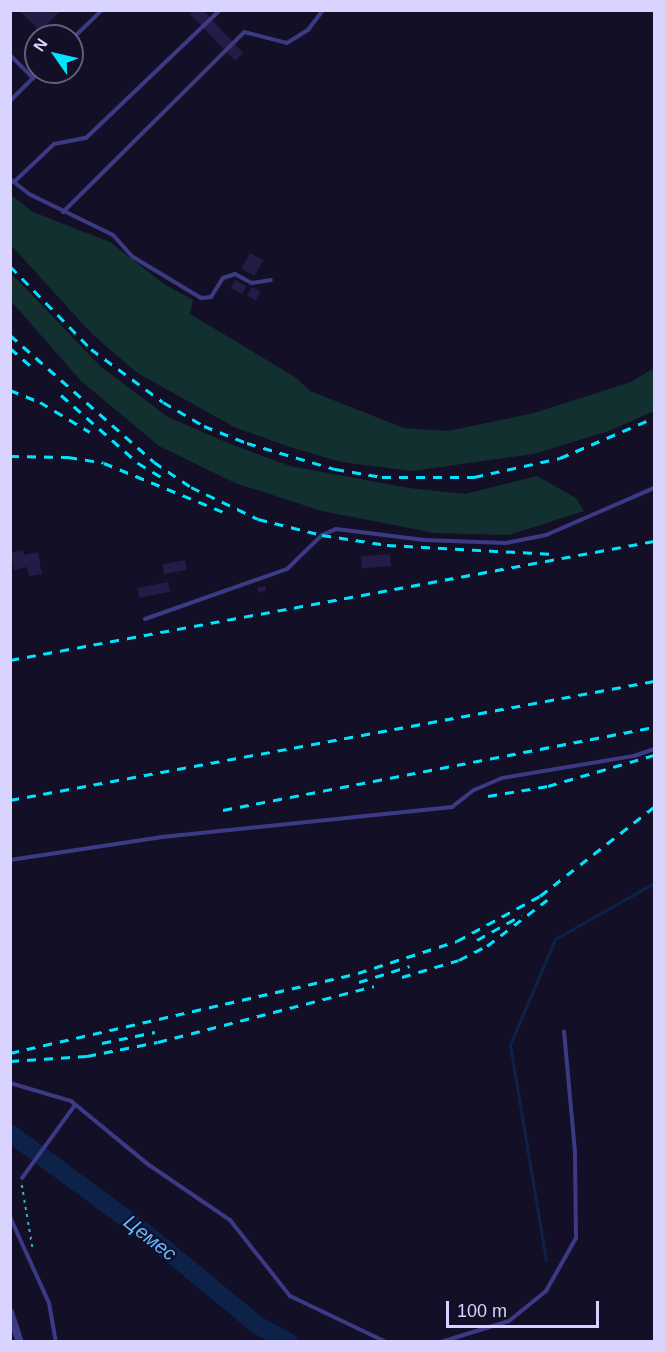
<!DOCTYPE html>
<html>
<head>
<meta charset="utf-8">
<style>
  body { margin:0 }
  #map { position:relative; width:665px; height:1352px; overflow:hidden; background:#130f26; font-family:Arial,sans-serif }
  div>[style] { position:absolute }
  .green>* { inset:0; background:#12302f }
  .stream>* { height:3px; margin:-1.5px; padding:0 1.5px; transform-origin:1.5px; border-radius:1.5px; background:#0c2248 }
  .river>* { height:18px; margin:-9px; padding:0 9px; transform-origin:9px; border-radius:9px; background:#0c2248 }
  .building>* { inset:0; background:#241b47; transform-origin:0 0 }
  .path>* { height:1.5px; margin-top:-0.75px; transform-origin:0; background:repeating-linear-gradient(90deg,#2fb8b0 0 3px,transparent 0 7.5px) }
  .lane>* { height:4px; margin:-2px; padding:0 2px; transform-origin:2px; border-radius:2px; background:#3d3a85 }
  .street>* { height:8px; margin:-4px; padding:0 4px; transform-origin:4px; border-radius:4px; background:#3d3a85 }
  .rail>* { height:3px; margin-top:-1.5px; transform-origin:0; background:repeating-linear-gradient(90deg,#00e5ff 0 9px,transparent 0 17px) }
  span { translate:-50% -50%; white-space:nowrap; text-align:center; line-height:1.15; -webkit-text-stroke:4.5px #130f26; paint-order:stroke }
  .water-label { font-size:20px; color:#62b6ff; font-style:italic }
  .frame { position:absolute; inset:0; border:12px solid #d9d4ff; pointer-events:none }
  .north { position:absolute; left:24px; top:24px; width:60px; height:60px; box-sizing:border-box; background:#130f26; border:2px solid #625e7d; border-radius:50%; rotate:304deg; font-size:16px; font-weight:700; line-height:24px; text-align:center; color:#d9d4ff }
  .north::after { content:''; display:block; margin:auto; width:21px; height:27px; background:#00e5ff; clip-path:polygon(50% 0,100% 100%,50% 72%,0 100%) }
  .scale { position:absolute; left:446px; top:1301px; width:153px; height:27px; box-sizing:border-box; border:3px solid #d9d4ff; border-top:0; padding-left:8px; font-size:18px; line-height:21px; white-space:nowrap; color:#d9d4ff; -webkit-text-stroke:4px #130f26; paint-order:stroke }
</style>
</head>
<body>
<div id="map">
  <div class="green">
    <i style="clip-path:polygon(10px 194px,33px 212px,110px 242px,164px 284px,193px 300px,190px 314px,295px 377px,310px 391px,404px 428px,448px 431px,534px 413px,631px 382px,654px 368px,654px 411px,609px 431px,534px 454px,412px 471px,341px 462px,290px 447px,234px 427px,136px 372px,91px 333px,11px 245px)"></i>
    <i style="clip-path:polygon(10px 272px,100px 366px,168px 417px,228px 443px,290px 466px,409px 488px,465px 494px,537px 476px,576px 498px,584px 511px,509px 535px,434px 533px,322px 511px,235px 483px,159px 446px,81px 381px,11px 301px)"></i>
  </div>
  <div class="stream">
    <i style="left:546px;top:1260px;width:218px;rotate:-99.5deg"></i>
    <i style="left:510px;top:1045px;width:115px;rotate:-67deg"></i>
    <i style="left:555px;top:939px;width:114px;rotate:-29.5deg"></i>
  </div>
  <div class="river">
    <i style="left:10px;top:1133px;width:170px;rotate:36.4deg"></i>
    <i style="left:147px;top:1234px;width:141px;rotate:39.5deg"></i>
    <i style="left:256px;top:1324px;width:38px;rotate:29deg"></i>
  </div>
  <div class="building">
    <i style="clip-path:polygon(19px 10px,61px 10px,40px 31px)"></i>
    <i style="clip-path:polygon(194px 10px,203px 10px,243px 53px,235px 61px,190px 14px)"></i>
    <i style="left:250px;top:253px;width:15px;height:18px;rotate:28deg"></i>
    <i style="left:235px;top:280px;width:13px;height:9px;rotate:29deg"></i>
    <i style="left:252px;top:287px;width:10px;height:10px;rotate:29deg"></i>
    <i style="clip-path:polygon(23px 550px,24px 555px,38px 552px,42px 574px,29px 576px,27px 567px,14px 570px,11px 553px)"></i>
    <i style="left:390px;top:554px;width:12px;height:29px;rotate:85deg"></i>
    <i style="left:185px;top:560px;width:10px;height:23px;rotate:79deg"></i>
    <i style="left:168px;top:582px;width:10px;height:31px;rotate:79deg"></i>
    <i style="left:265px;top:586px;width:5px;height:8px;rotate:79deg"></i>
  </div>
  <div class="path">
    <i style="left:22px;top:1185px;width:66px;rotate:80.4deg"></i>
  </div>
  <div class="lane">
    <i style="left:72px;top:39px;width:42px;rotate:-44deg"></i>
    <i style="left:10px;top:55px;width:33px;rotate:45deg"></i>
    <i style="left:10px;top:101px;width:41px;rotate:-45deg"></i>
    <i style="left:10px;top:179px;width:24px;rotate:38deg"></i>
    <i style="left:29px;top:194px;width:93px;rotate:26deg"></i>
    <i style="left:113px;top:235px;width:30px;rotate:48deg"></i>
    <i style="left:133px;top:257px;width:79px;rotate:31.1deg"></i>
    <i style="left:201px;top:298px;width:10px;rotate:-6deg"></i>
    <i style="left:211px;top:297px;width:22px;rotate:-58deg"></i>
    <i style="left:223px;top:278px;width:13px;rotate:-18deg"></i>
    <i style="left:235px;top:274px;width:19px;rotate:28deg"></i>
    <i style="left:252px;top:283px;width:19px;rotate:-9deg"></i>
    <i style="left:14px;top:182px;width:55px;rotate:-43.5deg"></i>
    <i style="left:54px;top:144px;width:33px;rotate:-11deg"></i>
    <i style="left:86px;top:138px;width:185px;rotate:-43.7deg"></i>
    <i style="left:63px;top:212px;width:255px;rotate:-44.8deg"></i>
    <i style="left:244px;top:32px;width:44px;rotate:14.3deg"></i>
    <i style="left:287px;top:43px;width:25px;rotate:-32deg"></i>
    <i style="left:308px;top:30px;width:25px;rotate:-53deg"></i>
    <i style="left:145px;top:619px;width:151px;rotate:-19.4deg"></i>
    <i style="left:287px;top:569px;width:49px;rotate:-44.2deg"></i>
    <i style="left:322px;top:535px;width:15px;rotate:-23deg"></i>
    <i style="left:336px;top:529px;width:89px;rotate:7.1deg"></i>
    <i style="left:424px;top:540px;width:82px;rotate:2.1deg"></i>
    <i style="left:506px;top:543px;width:41px;rotate:-11.3deg"></i>
    <i style="left:546px;top:535px;width:118px;rotate:-23.5deg"></i>
    <i style="left:10px;top:860px;width:154px;rotate:-8.6deg"></i>
    <i style="left:162px;top:837px;width:292px;rotate:-5.9deg"></i>
    <i style="left:452px;top:807px;width:28px;rotate:-38deg"></i>
    <i style="left:474px;top:790px;width:30px;rotate:-23deg"></i>
    <i style="left:502px;top:778px;width:134px;rotate:-9.5deg"></i>
    <i style="left:634px;top:756px;width:21px;rotate:-19deg"></i>
    <i style="left:10px;top:1083px;width:64px;rotate:16.4deg"></i>
    <i style="left:71px;top:1101px;width:101px;rotate:39.4deg"></i>
    <i style="left:149px;top:1165px;width:98px;rotate:34.2deg"></i>
    <i style="left:230px;top:1220px;width:97px;rotate:51.7deg"></i>
    <i style="left:290px;top:1296px;width:106px;rotate:25.6deg"></i>
    <i style="left:22px;top:1178px;width:90px;rotate:-54deg"></i>
    <i style="left:10px;top:1217px;width:94px;rotate:65.6deg"></i>
    <i style="left:49px;top:1303px;width:40px;rotate:80deg"></i>
    <i style="left:441px;top:1342px;width:71px;rotate:-17.2deg"></i>
    <i style="left:509px;top:1321px;width:48px;rotate:-39deg"></i>
    <i style="left:546px;top:1291px;width:61px;rotate:-60.5deg"></i>
    <i style="left:576px;top:1238px;width:86px;rotate:-90.7deg"></i>
    <i style="left:575px;top:1152px;width:121px;rotate:-95.2deg"></i>
  </div>
  <div class="street">
    <i style="left:10px;top:1312px;width:32px;rotate:72deg"></i>
  </div>
  <div class="rail">
    <i style="left:10px;top:266px;width:116px;rotate:45.7deg"></i>
    <i style="left:91px;top:349px;width:89px;rotate:36.4deg"></i>
    <i style="left:163px;top:402px;width:48px;rotate:30.3deg"></i>
    <i style="left:204px;top:426px;width:46px;rotate:21.6deg"></i>
    <i style="left:247px;top:443px;width:92px;rotate:16.5deg"></i>
    <i style="left:335px;top:469px;width:48px;rotate:9.7deg"></i>
    <i style="left:382px;top:477px;width:92px"></i>
    <i style="left:474px;top:477px;width:88px;rotate:-12.5deg"></i>
    <i style="left:560px;top:458px;width:102px;rotate:-23.1deg"></i>
    <i style="left:10px;top:335px;width:192px;rotate:41.4deg"></i>
    <i style="left:154px;top:462px;width:45px;rotate:34deg"></i>
    <i style="left:191px;top:487px;width:74px;rotate:25.5deg"></i>
    <i style="left:258px;top:519px;width:66px;rotate:14deg"></i>
    <i style="left:322px;top:535px;width:66px;rotate:8.7deg"></i>
    <i style="left:387px;top:545px;width:167px;rotate:3.1deg"></i>
    <i style="left:10px;top:348px;width:30px;rotate:41deg"></i>
    <i style="left:10px;top:390px;width:32px;rotate:22deg"></i>
    <i style="left:40px;top:402px;width:58px;rotate:31deg"></i>
    <i style="left:61px;top:395px;width:103px;rotate:41.4deg"></i>
    <i style="left:138px;top:463px;width:29px;rotate:31deg"></i>
    <i style="left:10px;top:456px;width:58px;rotate:1deg"></i>
    <i style="left:68px;top:457px;width:36px;rotate:9deg"></i>
    <i style="left:104px;top:463px;width:132px;rotate:22.3deg"></i>
    <i style="left:10px;top:660px;width:655px;rotate:-10.47deg"></i>
    <i style="left:488px;top:796px;width:61px;rotate:-9.5deg"></i>
    <i style="left:548px;top:786px;width:110px;rotate:-16.3deg"></i>
    <i style="left:10px;top:800px;width:655px;rotate:-10.47deg"></i>
    <i style="left:223px;top:810px;width:439px;rotate:-10.9deg"></i>
    <i style="left:477px;top:940px;width:51px;rotate:-29.1deg"></i>
    <i style="left:402px;top:977px;width:59px;rotate:-16.6deg"></i>
    <i style="left:459px;top:960px;width:31px;rotate:-27deg"></i>
    <i style="left:487px;top:946px;width:76px;rotate:-37.5deg"></i>
    <i style="left:359px;top:982px;width:53px;rotate:-17.4deg"></i>
    <i style="left:102px;top:1043px;width:54px;rotate:-11.7deg"></i>
    <i style="left:10px;top:1053px;width:357px;rotate:-12.9deg"></i>
    <i style="left:358px;top:973px;width:104px;rotate:-17.9deg"></i>
    <i style="left:457px;top:941px;width:94px;rotate:-28.5deg"></i>
    <i style="left:540px;top:896px;width:145px;rotate:-38deg"></i>
    <i style="left:10px;top:1061px;width:77px;rotate:-3.7deg"></i>
    <i style="left:87px;top:1056px;width:72px;rotate:-11.2deg"></i>
    <i style="left:158px;top:1042px;width:223px;rotate:-14.5deg"></i>
  </div>
  <div class="water-label">
    <span style="left:150px;top:1238px;rotate:38deg">Цемес</span>
  </div>
  <div class="frame"></div>
  <div class="north">N</div>
  <div class="scale">100 m</div>
</div>
</body>
</html>
